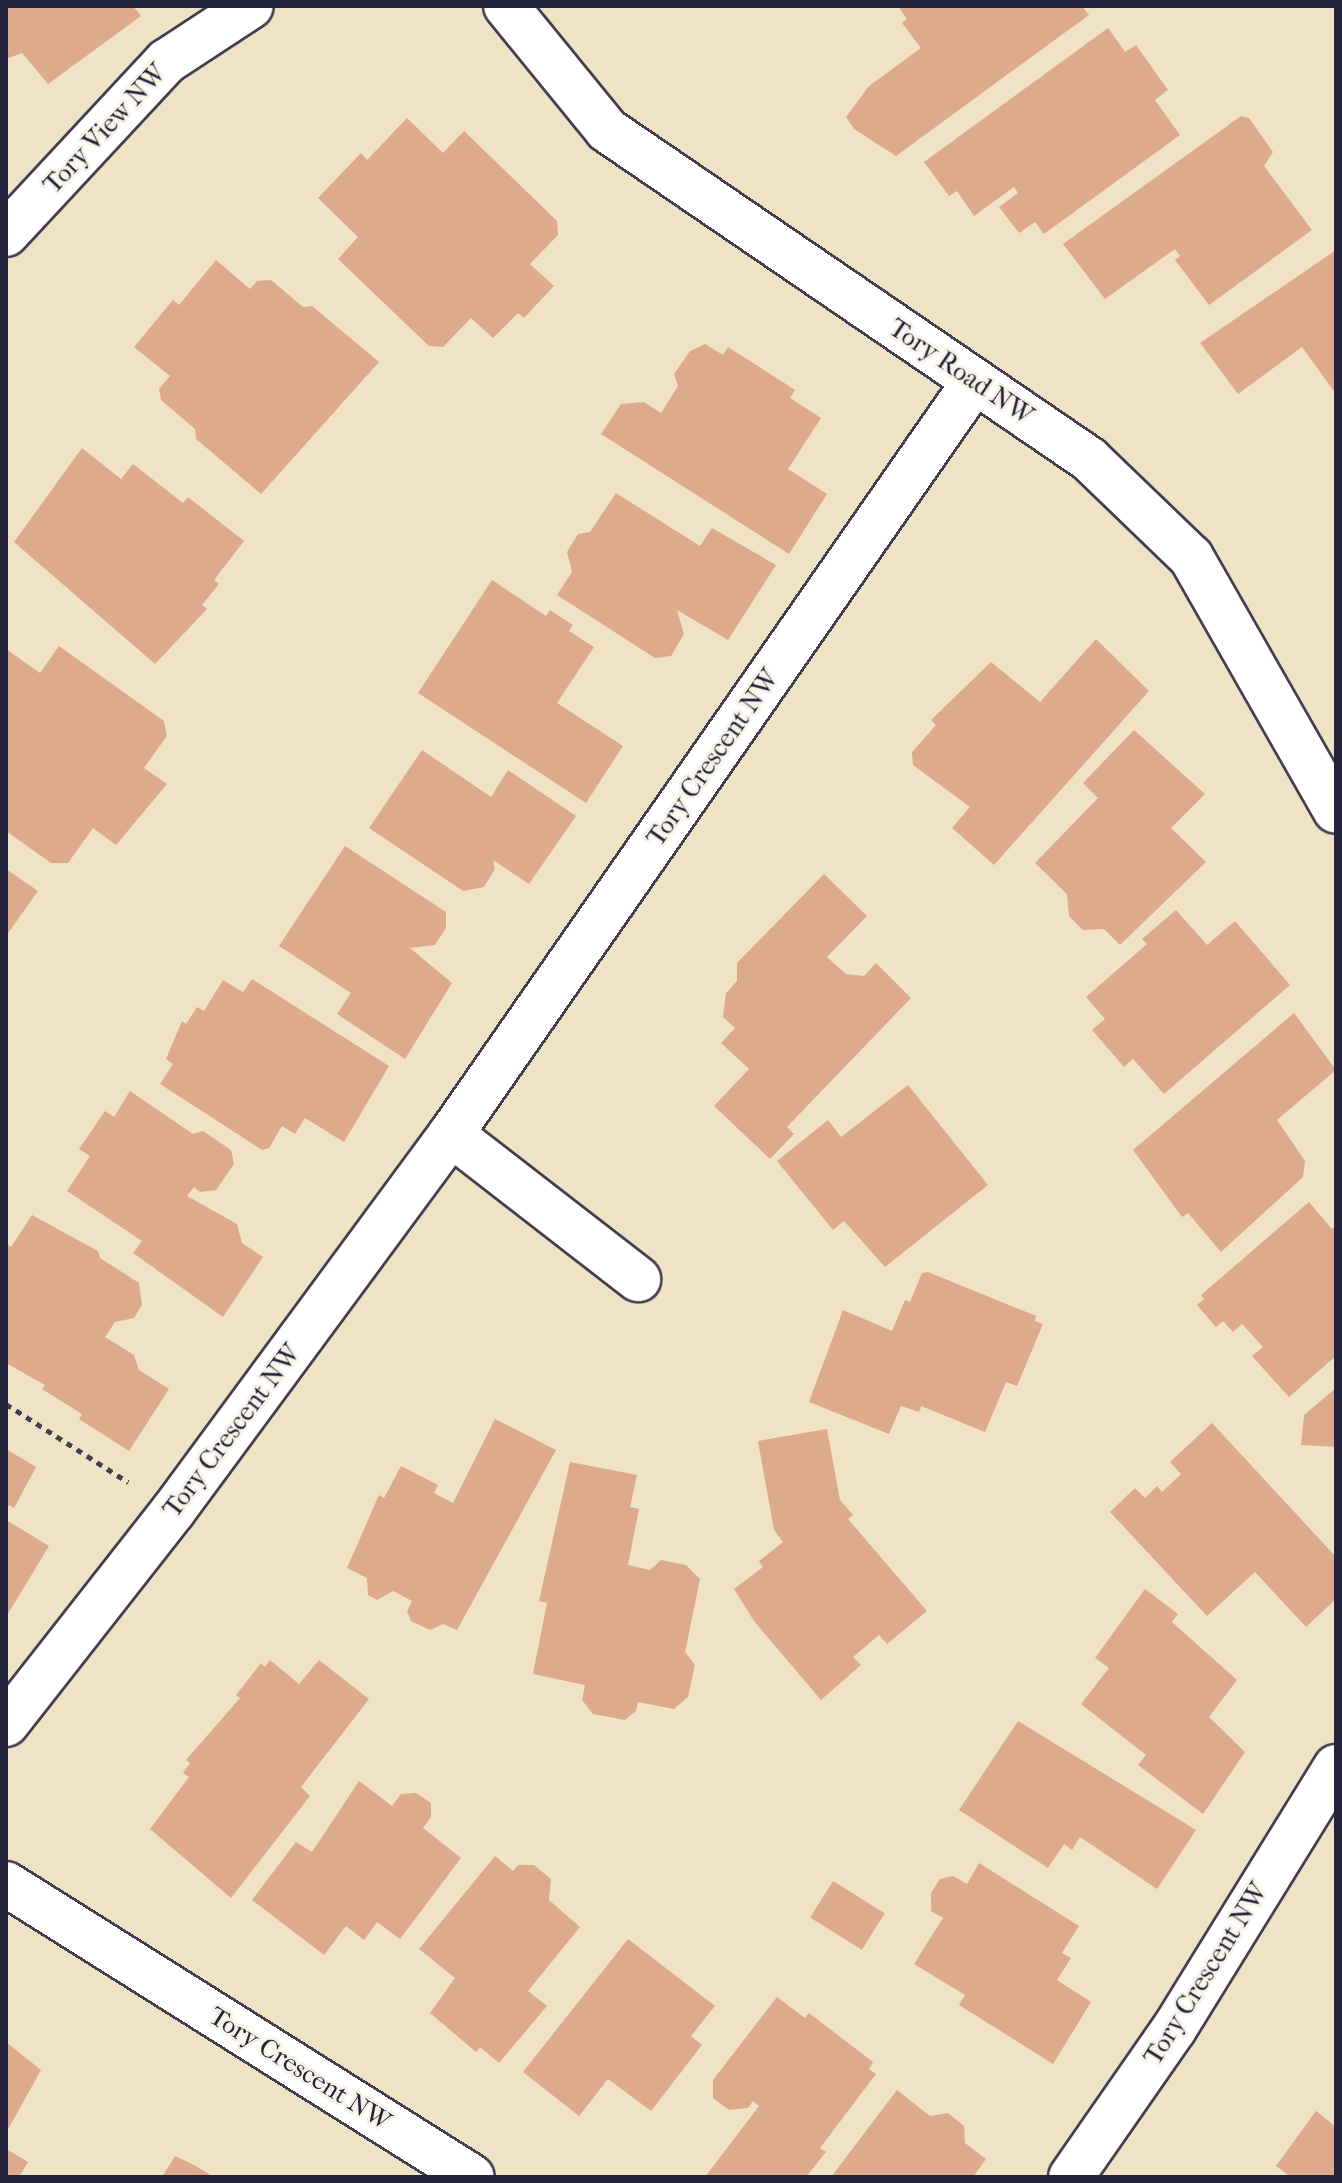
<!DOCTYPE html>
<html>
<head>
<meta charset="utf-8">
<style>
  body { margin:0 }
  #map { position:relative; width:1342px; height:2183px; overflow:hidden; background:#f0e2c5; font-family:"IM FELL French Canon",serif }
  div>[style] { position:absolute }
  .building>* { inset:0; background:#ddaa8b; transform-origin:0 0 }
  .path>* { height:5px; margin-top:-2.5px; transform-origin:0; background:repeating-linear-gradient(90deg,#413f50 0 6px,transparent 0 12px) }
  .roads { filter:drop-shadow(2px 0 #413f50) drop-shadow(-2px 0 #413f50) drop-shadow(0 2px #413f50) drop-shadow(0 -2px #413f50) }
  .street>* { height:44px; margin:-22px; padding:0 22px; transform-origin:22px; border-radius:22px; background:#fff }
  .secondary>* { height:44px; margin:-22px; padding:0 22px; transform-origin:22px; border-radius:22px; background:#fff }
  span { translate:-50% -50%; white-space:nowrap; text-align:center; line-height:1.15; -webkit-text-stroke:6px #f7f3e8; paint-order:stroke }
  .street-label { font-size:26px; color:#22223b }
  .frame { position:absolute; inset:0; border:8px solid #22223b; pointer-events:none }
</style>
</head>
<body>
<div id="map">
  <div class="building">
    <i style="clip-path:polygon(6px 6px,133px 6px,141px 16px,48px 84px,22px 53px,6px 59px)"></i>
    <i style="clip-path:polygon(898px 6px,1082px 6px,1089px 15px,896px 156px,854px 129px,846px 117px,869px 86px,921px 48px,902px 23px,907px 19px)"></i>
    <i style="clip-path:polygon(1108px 28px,1125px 52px,1136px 45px,1168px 90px,1155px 100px,1180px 135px,1044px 234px,1035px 222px,1019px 233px,999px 207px,1018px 193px,1014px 187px,974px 216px,957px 191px,949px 196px,924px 162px)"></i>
    <i style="clip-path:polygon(1241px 116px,1249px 118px,1273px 152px,1264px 166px,1312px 230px,1209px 305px,1175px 260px,1180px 256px,1175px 249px,1105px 299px,1063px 244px)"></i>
    <i style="clip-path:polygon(407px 118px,443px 153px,464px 131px,557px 221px,558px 235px,530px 264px,554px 286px,524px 318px,518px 313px,493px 338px,471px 318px,443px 347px,429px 346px,338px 259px,358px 237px,318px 198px,361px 153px,367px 160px)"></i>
    <i style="clip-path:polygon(1336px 250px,1336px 394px,1302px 347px,1238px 394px,1200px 343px)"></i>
    <i style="clip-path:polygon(216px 260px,250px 289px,257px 281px,271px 280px,303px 307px,312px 306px,379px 362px,261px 494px,196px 439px,195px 429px,161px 400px,159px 389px,170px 376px,134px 347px,173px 300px,179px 305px)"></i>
    <i style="clip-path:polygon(705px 344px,723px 355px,728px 347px,795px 390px,790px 398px,821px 418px,788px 469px,827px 494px,789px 554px,601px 434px,621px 404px,644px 402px,661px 413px,678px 386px,674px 374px,690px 351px)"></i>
    <i style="clip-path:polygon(82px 448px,121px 479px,133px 464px,183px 503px,188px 497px,244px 541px,214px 580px,219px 584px,202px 605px,207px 609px,155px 664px,14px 542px)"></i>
    <i style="clip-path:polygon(616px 493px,700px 546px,712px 528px,776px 565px,728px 640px,677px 610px,684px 634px,671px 656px,655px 658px,557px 595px,572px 572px,567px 552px,578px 534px,590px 532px)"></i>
    <i style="clip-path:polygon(492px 580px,546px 616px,550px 610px,573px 625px,569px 631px,594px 647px,557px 703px,623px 746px,586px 803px,418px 693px)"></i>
    <i style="clip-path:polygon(1096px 639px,1149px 691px,994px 865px,952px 828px,970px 807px,913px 765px,912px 752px,936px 725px,931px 720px,991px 662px,1040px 702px)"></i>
    <i style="clip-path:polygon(59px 646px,164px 721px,167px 736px,144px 768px,167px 784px,116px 845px,93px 828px,68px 863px,51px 863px,6px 831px,6px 649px,40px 673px)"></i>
    <i style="clip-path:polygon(1134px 730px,1205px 794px,1171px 828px,1206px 862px,1120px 945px,1104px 929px,1083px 930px,1069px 916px,1067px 894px,1035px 863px,1098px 798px,1083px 783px)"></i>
    <i style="clip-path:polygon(422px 750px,491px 797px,508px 770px,576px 816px,529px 884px,493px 860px,495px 869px,484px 887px,463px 891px,369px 828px)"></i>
    <i style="clip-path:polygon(345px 846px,446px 912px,446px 928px,435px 945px,410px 948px,452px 983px,405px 1059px,337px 1014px,351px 993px,279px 946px)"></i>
    <i style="clip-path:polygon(6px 869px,38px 891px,6px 936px)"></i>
    <i style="clip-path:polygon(824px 874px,867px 916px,827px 957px,846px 974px,864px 976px,876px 963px,911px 998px,787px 1127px,794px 1134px,770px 1159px,714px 1106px,749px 1069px,721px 1043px,735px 1028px,723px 1017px,726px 993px,737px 981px,737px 963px)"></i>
    <i style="clip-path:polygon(1176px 910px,1207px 945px,1235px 921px,1290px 985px,1164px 1094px,1133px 1059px,1124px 1067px,1092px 1030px,1105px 1019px,1086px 997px,1147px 944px,1142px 939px)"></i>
    <i style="clip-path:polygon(252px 979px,389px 1066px,344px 1142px,305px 1118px,295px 1134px,282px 1126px,269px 1148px,262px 1150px,160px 1084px,173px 1064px,166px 1059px,182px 1021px,186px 1024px,197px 1007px,204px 1011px,223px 980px,243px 992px)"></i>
    <i style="clip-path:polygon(1294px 1013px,1336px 1070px,1277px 1120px,1305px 1161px,1303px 1177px,1221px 1252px,1188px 1213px,1182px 1217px,1133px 1150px)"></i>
    <i style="clip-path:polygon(908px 1085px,988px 1185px,885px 1267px,844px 1221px,833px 1230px,777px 1161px,828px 1120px,841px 1137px)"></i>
    <i style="clip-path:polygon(130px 1091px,193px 1134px,203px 1131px,231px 1150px,234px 1164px,216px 1190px,200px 1192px,194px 1187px,187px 1196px,237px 1224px,242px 1243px,263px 1257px,223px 1317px,133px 1253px,142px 1241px,67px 1191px,90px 1156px,79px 1149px,105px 1111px,114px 1117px)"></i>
    <i style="clip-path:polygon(1309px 1202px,1332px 1229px,1336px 1225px,1336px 1356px,1289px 1397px,1252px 1356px,1263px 1347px,1242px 1324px,1233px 1332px,1223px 1321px,1216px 1327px,1197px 1305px,1204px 1299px,1201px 1295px)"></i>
    <i style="clip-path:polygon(32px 1215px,98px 1251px,100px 1258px,139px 1283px,142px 1305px,134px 1318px,115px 1322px,105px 1337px,134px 1355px,139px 1370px,169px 1389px,129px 1451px,79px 1419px,82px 1414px,42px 1389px,45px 1385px,6px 1363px,6px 1244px,11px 1247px)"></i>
    <i style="clip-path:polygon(928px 1272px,1036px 1316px,1035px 1321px,1043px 1324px,1017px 1386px,1006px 1382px,985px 1432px,921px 1406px,919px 1412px,901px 1406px,889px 1434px,809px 1402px,843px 1310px,892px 1331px,905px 1300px,910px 1302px,922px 1273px)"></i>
    <i style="clip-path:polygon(1336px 1388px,1336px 1447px,1301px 1445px,1304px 1415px)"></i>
    <i style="clip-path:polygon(495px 1419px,556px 1450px,457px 1630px,443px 1624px,430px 1630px,411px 1621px,407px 1611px,412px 1601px,393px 1591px,377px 1600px,368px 1595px,367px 1578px,347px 1568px,379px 1495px,384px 1498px,401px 1466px,438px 1485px,434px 1493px,453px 1503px)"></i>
    <i style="clip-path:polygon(1212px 1423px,1336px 1557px,1336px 1599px,1306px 1627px,1255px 1572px,1207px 1616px,1110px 1512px,1135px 1488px,1145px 1498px,1157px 1486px,1162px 1492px,1181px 1474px,1170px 1462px)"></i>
    <i style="clip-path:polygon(827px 1429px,840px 1500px,853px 1515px,848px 1519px,927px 1611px,887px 1644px,879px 1635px,853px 1657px,861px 1665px,821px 1700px,754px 1621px,734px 1589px,763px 1567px,759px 1561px,783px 1542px,774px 1530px,758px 1441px)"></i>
    <i style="clip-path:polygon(6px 1449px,36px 1467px,14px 1508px,9px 1505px,6px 1510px)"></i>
    <i style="clip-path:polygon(570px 1462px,637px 1475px,630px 1507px,639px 1509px,628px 1565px,650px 1570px,661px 1560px,686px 1565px,700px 1579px,685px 1652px,695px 1665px,688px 1697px,674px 1709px,638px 1702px,636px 1711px,625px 1720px,593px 1714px,582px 1700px,585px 1685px,533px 1674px,547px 1603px,539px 1601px)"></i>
    <i style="clip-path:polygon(6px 1520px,49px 1546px,6px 1617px)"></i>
    <i style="clip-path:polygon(1145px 1589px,1178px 1614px,1172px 1622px,1237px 1680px,1209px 1717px,1245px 1752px,1203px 1814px,1138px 1765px,1146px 1755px,1081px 1704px,1109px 1668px,1095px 1658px)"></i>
    <i style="clip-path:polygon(270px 1660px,299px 1684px,319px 1660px,369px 1699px,301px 1787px,310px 1796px,231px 1898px,150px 1829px,189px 1777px,183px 1773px,190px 1763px,186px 1760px,240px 1698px,236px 1695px,261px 1663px,265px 1667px)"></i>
    <i style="clip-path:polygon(1018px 1721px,1196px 1830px,1157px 1889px,1080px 1837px,1072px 1850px,1064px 1844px,1048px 1868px,959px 1810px)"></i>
    <i style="clip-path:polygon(359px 1781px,392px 1806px,401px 1794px,416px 1793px,431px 1803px,431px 1817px,423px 1828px,461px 1858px,400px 1939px,377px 1922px,364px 1940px,346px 1926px,324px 1955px,252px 1900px,296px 1842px,312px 1852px)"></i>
    <i style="clip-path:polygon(495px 1856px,513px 1871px,518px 1865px,534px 1865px,551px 1879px,549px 1900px,580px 1927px,528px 1991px,547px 2006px,499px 2063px,480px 2047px,476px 2052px,430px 2013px,455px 1978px,419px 1949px)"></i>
    <i style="clip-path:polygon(979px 1863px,1079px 1926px,1062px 1953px,1071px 1958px,1057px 1980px,1091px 2002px,1053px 2064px,959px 2005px,965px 1995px,914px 1964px,943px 1918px,931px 1911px,931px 1893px,940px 1879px,953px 1876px,967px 1884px)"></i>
    <i style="left:833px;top:1881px;width:61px;height:43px;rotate:32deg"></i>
    <i style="clip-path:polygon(628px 1939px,715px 2006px,691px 2036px,702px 2045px,651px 2111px,608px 2079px,579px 2116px,523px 2072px)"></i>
    <i style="clip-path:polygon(777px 1997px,805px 2018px,809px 2013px,873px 2062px,869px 2069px,876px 2074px,820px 2148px,826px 2152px,806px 2177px,705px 2177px,759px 2106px,753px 2101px,748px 2108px,729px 2110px,713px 2098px,713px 2080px)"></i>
    <i style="clip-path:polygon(6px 2042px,41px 2070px,6px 2133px)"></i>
    <i style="clip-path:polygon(897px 2090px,930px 2116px,948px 2113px,964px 2126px,965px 2143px,986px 2159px,973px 2177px,831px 2177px)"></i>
    <i style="clip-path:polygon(1316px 2111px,1336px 2127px,1336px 2177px,1291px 2177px,1276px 2166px)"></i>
    <i style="clip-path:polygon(6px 2149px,28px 2162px,19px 2177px,6px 2177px)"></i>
    <i style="clip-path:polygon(175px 2156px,194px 2165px,214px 2177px,162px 2177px)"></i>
  </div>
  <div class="path">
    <i style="left:6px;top:1404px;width:145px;rotate:32.6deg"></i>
  </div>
  <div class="roads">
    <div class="street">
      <i style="left:6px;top:234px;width:236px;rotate:-47.1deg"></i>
      <i style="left:167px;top:61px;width:100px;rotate:-33.2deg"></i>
      <i style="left:451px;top:1134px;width:237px;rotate:37.8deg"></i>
      <i style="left:6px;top:1724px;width:271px;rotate:-51.9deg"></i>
      <i style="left:173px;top:1511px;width:468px;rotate:-53.6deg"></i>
      <i style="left:451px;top:1134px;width:917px;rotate:-55.17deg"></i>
      <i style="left:6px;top:1884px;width:550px;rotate:32.16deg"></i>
      <i style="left:1071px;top:2177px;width:180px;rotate:-55.2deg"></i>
      <i style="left:1174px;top:2029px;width:308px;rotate:-58.3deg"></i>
    </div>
    <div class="secondary">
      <i style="left:506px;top:6px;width:160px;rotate:50.8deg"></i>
      <i style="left:607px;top:130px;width:584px;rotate:34.32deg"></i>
      <i style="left:1089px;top:459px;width:141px;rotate:43.9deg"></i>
      <i style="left:1191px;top:557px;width:292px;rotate:60.3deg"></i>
    </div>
  </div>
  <div class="street-label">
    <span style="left:105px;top:129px;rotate:-47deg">Tory View NW</span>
    <span style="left:961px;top:372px;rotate:34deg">Tory Road NW</span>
    <span style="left:713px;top:758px;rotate:-55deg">Tory Crescent NW</span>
    <span style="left:232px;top:1431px;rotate:-53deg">Tory Crescent NW</span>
    <span style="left:1206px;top:1974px;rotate:-58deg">Tory Crescent NW</span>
    <span style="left:300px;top:2069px;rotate:32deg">Tory Crescent NW</span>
  </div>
  <div class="frame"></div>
</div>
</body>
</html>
